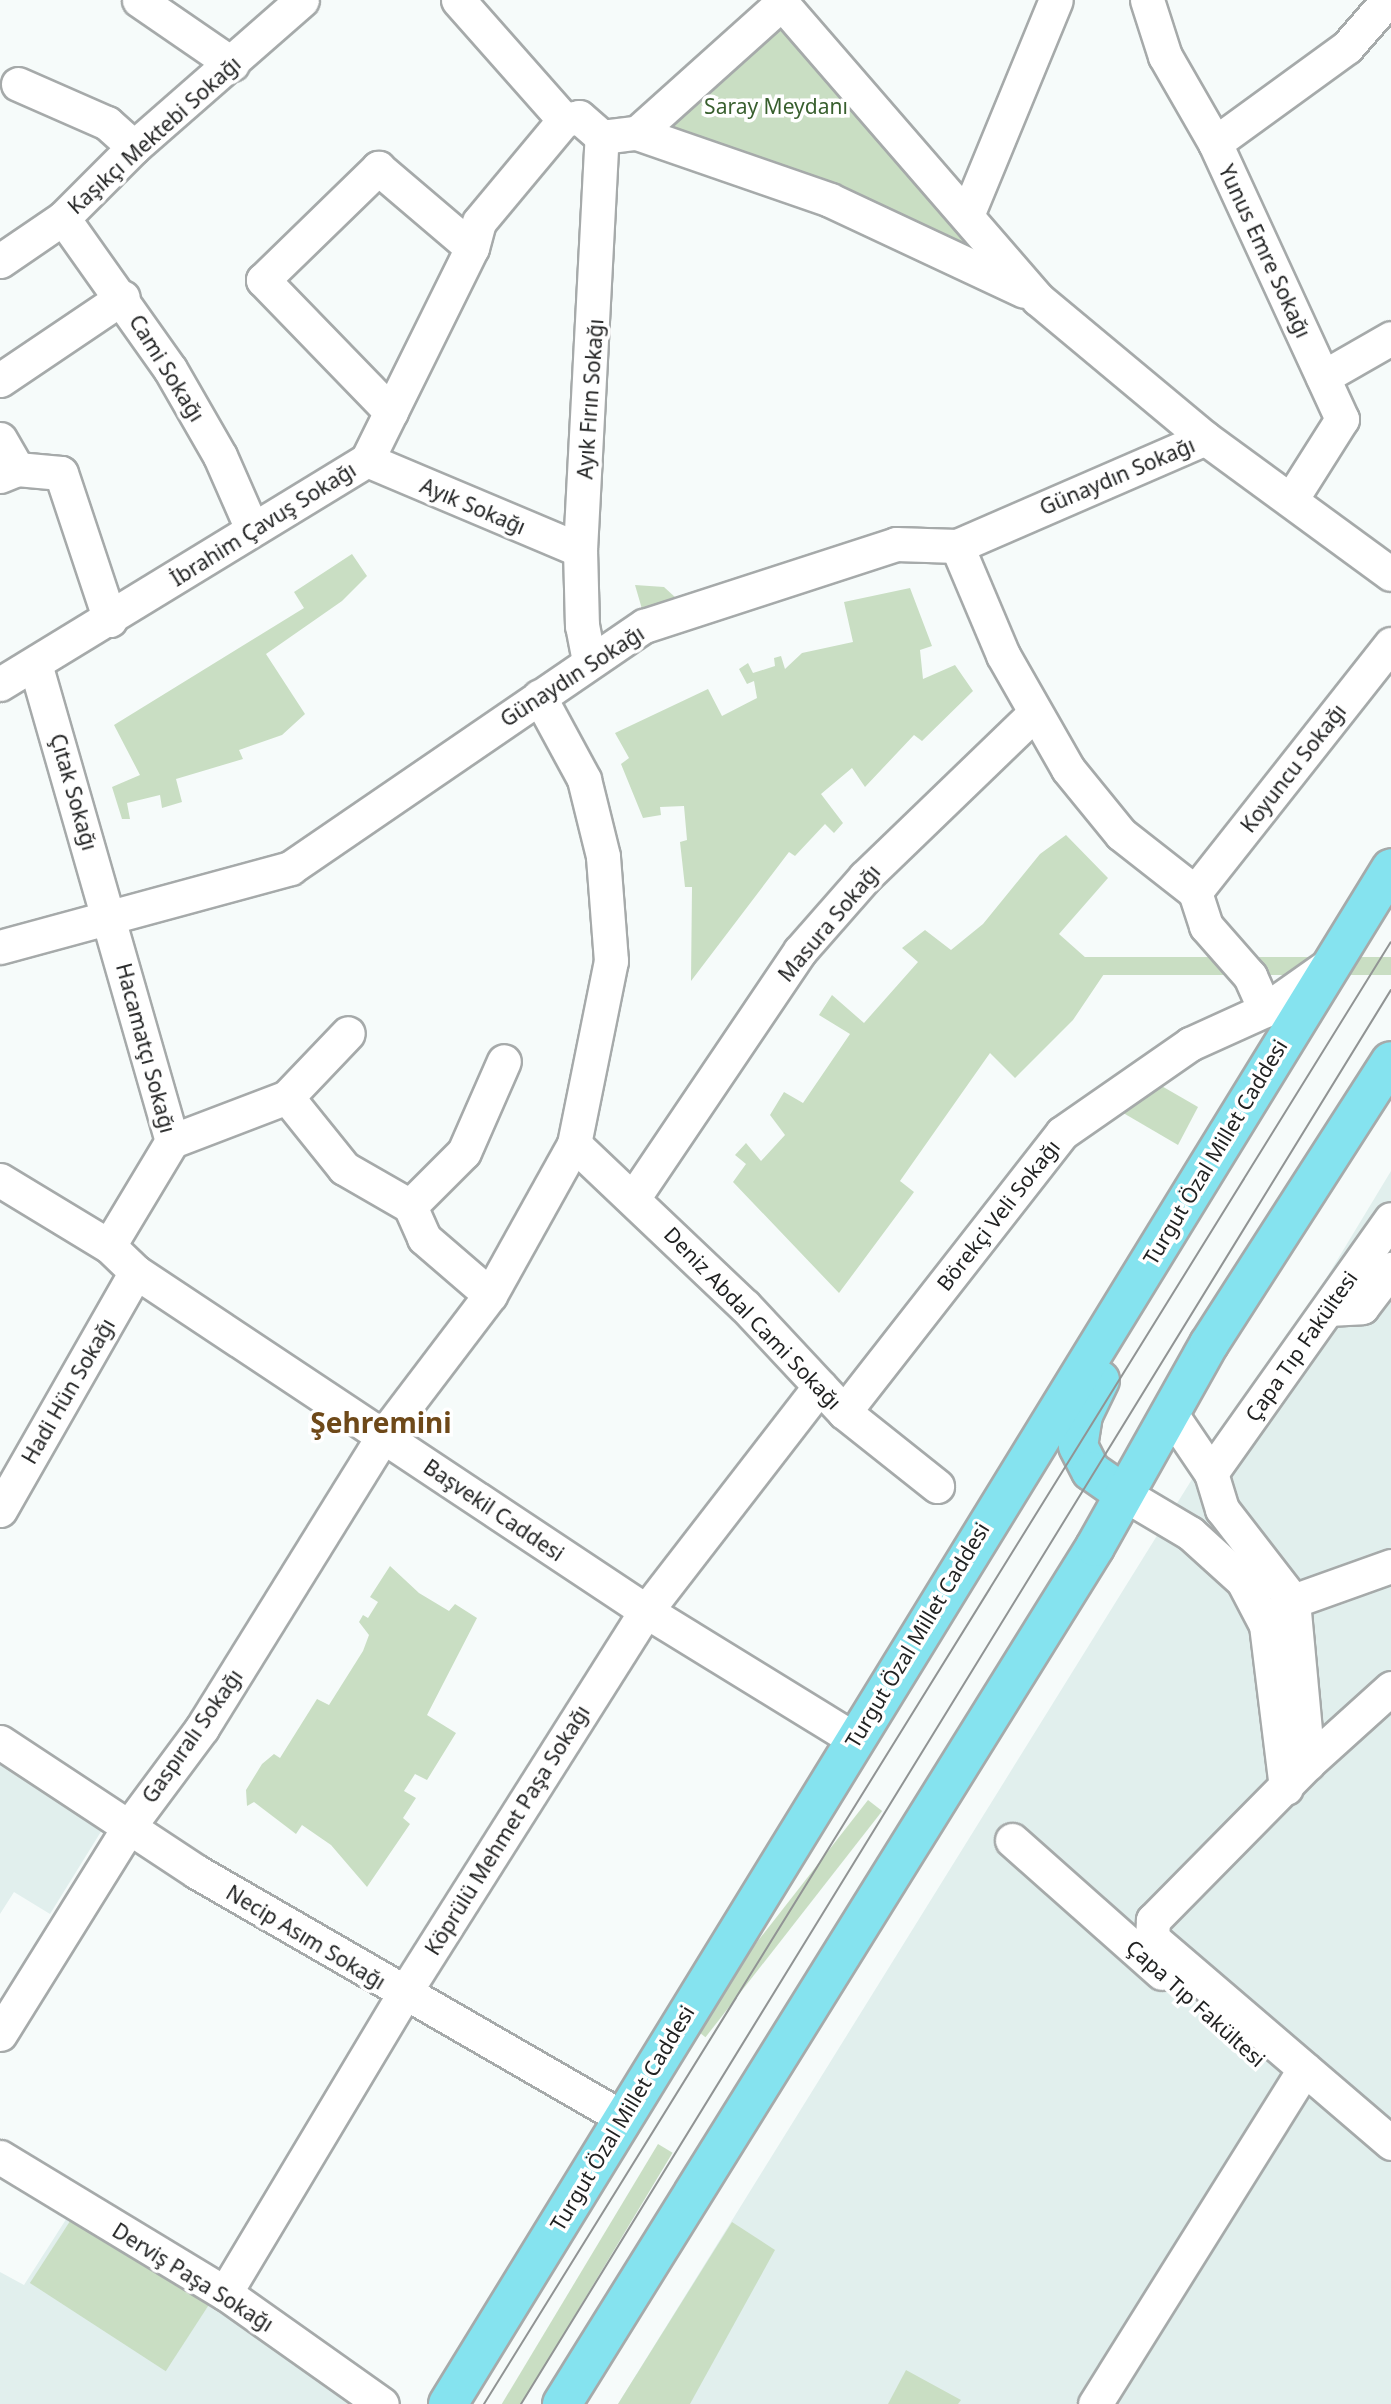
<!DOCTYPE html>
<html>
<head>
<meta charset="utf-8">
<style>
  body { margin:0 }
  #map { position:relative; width:1391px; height:2404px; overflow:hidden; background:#f6fbfa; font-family:"Noto Sans",sans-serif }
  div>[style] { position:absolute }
  .built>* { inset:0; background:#e1efed }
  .green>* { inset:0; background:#c9dec3; transform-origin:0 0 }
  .roads { filter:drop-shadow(2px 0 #a6aaaa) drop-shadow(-2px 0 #a6aaaa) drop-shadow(0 2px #a6aaaa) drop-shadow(0 -2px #a6aaaa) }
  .minor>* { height:33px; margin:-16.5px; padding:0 16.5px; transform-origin:16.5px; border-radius:16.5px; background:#fff }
  .major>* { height:38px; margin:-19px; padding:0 19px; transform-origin:19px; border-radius:19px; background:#85e3ef }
  .tram>* { height:2px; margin:-1px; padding:0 1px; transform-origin:1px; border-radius:1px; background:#919494 }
  span { translate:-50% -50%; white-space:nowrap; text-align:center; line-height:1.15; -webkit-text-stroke:7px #fff; paint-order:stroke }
  .park-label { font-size:21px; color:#385f2e }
  .street-label { font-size:21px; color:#212222 }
  .district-label { font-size:28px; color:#6e4919; font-weight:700 }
</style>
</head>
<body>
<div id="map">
  <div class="built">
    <i style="clip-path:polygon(1391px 1171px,1391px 2404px,618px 2404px,1212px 1447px,1240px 1421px)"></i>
    <i style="clip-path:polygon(0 1748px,110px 1817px,50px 1914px,14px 1892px,0 1914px)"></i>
    <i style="clip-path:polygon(72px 2210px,360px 2404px,0 2404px,0 2272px,24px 2285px)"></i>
  </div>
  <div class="green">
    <i style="clip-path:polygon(780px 17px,993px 262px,658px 129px)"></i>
    <i style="clip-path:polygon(352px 554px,367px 576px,342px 601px,266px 654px,305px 714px,282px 735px,239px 750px,243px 759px,176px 779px,182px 802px,162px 808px,160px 795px,127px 803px,130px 819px,122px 819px,112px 787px,140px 775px,114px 725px,304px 608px,294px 592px)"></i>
    <i style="clip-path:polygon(635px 585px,664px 587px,676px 598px,642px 609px)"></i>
    <i style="clip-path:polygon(910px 588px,932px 646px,920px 650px,923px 679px,955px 665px,973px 691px,922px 741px,914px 735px,865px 787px,852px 768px,821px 794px,843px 823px,834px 833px,825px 824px,795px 856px,789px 852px,691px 981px,692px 887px,685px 887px,680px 842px,687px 840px,684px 806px,660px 807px,661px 815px,643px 818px,621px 764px,629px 758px,615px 733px,708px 689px,722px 716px,757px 698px,754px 681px,747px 684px,739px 669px,748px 663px,753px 673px,775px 666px,774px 658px,781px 656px,785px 669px,802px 653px,853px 642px,844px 602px)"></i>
    <i style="clip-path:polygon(1066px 835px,1108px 878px,1059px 934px,1104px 974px,1073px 1020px,1015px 1078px,990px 1053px,900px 1181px,914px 1192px,839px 1293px,733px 1182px,746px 1164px,735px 1155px,746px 1143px,761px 1161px,785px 1135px,770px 1115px,784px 1092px,803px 1103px,850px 1034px,819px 1015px,832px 995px,864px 1023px,918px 962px,902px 948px,925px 930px,951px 950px,983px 924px,1040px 854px)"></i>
    <i style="left:1391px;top:957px;width:18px;height:470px;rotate:90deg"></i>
    <i style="clip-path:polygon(1153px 1081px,1198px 1107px,1178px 1145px,1113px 1107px)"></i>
    <i style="clip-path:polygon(390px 1566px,419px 1593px,449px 1611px,455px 1604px,477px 1618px,427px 1715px,456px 1733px,427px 1780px,415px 1774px,404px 1791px,416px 1798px,403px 1818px,410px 1824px,367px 1887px,331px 1845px,302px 1825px,296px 1834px,254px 1802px,247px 1806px,246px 1790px,262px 1764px,274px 1754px,280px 1758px,317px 1699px,329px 1705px,363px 1651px,369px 1635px,359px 1622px,363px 1615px,368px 1618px,378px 1602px,370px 1597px)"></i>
    <i style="left:868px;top:1800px;width:18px;height:287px;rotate:38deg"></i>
    <i style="left:658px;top:2144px;width:17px;height:305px;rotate:31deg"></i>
    <i style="left:74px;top:2215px;width:162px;height:81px;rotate:33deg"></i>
    <i style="clip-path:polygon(732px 2222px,775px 2250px,690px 2404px,618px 2404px)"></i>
    <i style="clip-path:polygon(906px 2370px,961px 2400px,958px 2404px,888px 2404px)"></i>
  </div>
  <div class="roads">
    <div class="minor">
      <i style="left:139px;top:0;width:113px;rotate:34.5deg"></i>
      <i style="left:458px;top:0;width:160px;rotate:48.5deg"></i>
      <i style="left:564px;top:120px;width:15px;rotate:-11deg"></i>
      <i style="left:579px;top:117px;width:30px;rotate:41deg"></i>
      <i style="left:602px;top:137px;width:35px;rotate:-7deg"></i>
      <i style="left:637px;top:133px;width:204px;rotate:19.1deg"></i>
      <i style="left:830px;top:200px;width:214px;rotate:25.1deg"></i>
      <i style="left:779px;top:0;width:396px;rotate:49.1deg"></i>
      <i style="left:1038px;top:299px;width:217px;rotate:39.8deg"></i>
      <i style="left:1205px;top:438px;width:230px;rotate:36.2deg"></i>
      <i style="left:1147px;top:0;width:59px;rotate:72.2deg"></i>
      <i style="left:1165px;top:56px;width:100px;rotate:60.1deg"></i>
      <i style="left:1215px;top:143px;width:304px;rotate:65.3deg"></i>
      <i style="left:1342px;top:419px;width:93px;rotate:122.3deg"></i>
      <i style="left:18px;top:84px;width:97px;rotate:23.7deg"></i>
      <i style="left:107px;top:123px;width:36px;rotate:42deg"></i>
      <i style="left:637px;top:133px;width:195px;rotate:-41.9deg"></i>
      <i style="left:1215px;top:143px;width:163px;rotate:-36deg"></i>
      <i style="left:1347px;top:47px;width:62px;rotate:-48.9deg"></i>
      <i style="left:968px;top:213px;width:230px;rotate:-67.6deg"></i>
      <i style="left:63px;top:218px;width:185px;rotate:54.7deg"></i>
      <i style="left:170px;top:369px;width:100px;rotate:60.1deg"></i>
      <i style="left:220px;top:456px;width:80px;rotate:66.3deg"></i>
      <i style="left:0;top:261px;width:76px;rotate:-34.3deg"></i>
      <i style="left:63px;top:218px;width:100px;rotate:-45deg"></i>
      <i style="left:134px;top:147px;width:223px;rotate:-41.2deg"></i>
      <i style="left:1323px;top:377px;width:78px;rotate:-29.8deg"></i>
      <i style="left:0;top:380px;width:148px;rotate:-34deg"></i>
      <i style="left:391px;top:412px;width:184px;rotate:-134.1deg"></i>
      <i style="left:263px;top:280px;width:161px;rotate:-44.2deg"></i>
      <i style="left:378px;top:168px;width:123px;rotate:40.4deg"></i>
      <i style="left:0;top:439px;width:34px;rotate:60deg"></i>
      <i style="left:367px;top:460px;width:231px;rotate:22.9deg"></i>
      <i style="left:0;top:476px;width:18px;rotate:-22deg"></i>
      <i style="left:17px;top:469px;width:44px;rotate:5.2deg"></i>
      <i style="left:61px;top:473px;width:155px;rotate:71.6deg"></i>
      <i style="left:957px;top:546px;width:118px;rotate:67.1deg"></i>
      <i style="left:1003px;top:655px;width:131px;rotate:60.3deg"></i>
      <i style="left:1068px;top:769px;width:84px;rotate:50.8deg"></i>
      <i style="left:1121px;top:834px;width:94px;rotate:38.1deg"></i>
      <i style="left:1195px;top:892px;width:36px;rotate:72deg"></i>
      <i style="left:1206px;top:926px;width:67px;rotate:48.7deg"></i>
      <i style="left:1250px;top:976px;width:37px;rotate:66deg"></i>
      <i style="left:589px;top:661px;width:36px;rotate:-101deg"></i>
      <i style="left:582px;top:626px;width:76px;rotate:-91.5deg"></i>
      <i style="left:580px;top:550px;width:414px;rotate:-87deg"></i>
      <i style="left:36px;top:667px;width:493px;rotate:74deg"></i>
      <i style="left:172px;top:1141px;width:122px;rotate:121deg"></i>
      <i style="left:0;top:684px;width:430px;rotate:-31.4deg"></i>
      <i style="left:367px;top:460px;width:237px;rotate:-63.7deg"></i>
      <i style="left:472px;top:248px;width:27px;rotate:-75deg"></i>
      <i style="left:479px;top:222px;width:133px;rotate:-50.2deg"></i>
      <i style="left:1195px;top:892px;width:316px;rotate:-51.7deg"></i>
      <i style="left:0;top:947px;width:301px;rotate:-15.2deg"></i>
      <i style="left:290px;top:868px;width:429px;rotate:-34.4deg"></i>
      <i style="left:644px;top:626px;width:265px;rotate:-18deg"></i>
      <i style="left:896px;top:544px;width:61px;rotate:1.9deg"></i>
      <i style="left:957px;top:546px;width:270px;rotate:-23.5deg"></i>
      <i style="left:287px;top:1097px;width:88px;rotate:-46.4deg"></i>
      <i style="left:172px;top:1141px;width:123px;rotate:-20.9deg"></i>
      <i style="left:287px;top:1097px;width:91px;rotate:51.2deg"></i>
      <i style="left:344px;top:1168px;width:76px;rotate:29.9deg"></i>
      <i style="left:410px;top:1206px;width:35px;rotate:66deg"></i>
      <i style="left:424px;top:1238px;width:87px;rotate:40.8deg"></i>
      <i style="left:574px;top:1144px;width:236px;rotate:43.5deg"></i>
      <i style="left:745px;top:1306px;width:145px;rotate:47deg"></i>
      <i style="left:844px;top:1412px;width:119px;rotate:38.5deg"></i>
      <i style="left:0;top:1180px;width:127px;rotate:31.2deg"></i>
      <i style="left:109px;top:1246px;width:37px;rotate:44deg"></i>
      <i style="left:136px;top:1272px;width:612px;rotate:33.61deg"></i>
      <i style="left:646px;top:1611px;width:244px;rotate:31.6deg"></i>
      <i style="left:634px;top:1197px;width:297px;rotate:-56deg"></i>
      <i style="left:800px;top:951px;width:98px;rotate:-48.7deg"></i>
      <i style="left:865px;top:877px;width:236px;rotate:-44deg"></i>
      <i style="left:410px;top:1206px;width:76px;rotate:-45deg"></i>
      <i style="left:464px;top:1152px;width:99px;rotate:-66.3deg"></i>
      <i style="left:1328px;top:1309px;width:34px;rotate:-3deg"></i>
      <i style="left:1362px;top:1307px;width:48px;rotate:-52.7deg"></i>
      <i style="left:844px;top:1412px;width:354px;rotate:-52deg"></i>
      <i style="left:1062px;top:1133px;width:156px;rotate:-34.8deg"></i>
      <i style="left:1190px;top:1044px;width:82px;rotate:-24.4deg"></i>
      <i style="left:1265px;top:1010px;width:75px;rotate:-35.2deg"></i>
      <i style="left:1171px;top:1414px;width:71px;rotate:55.9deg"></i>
      <i style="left:1211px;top:1473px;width:38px;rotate:73deg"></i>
      <i style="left:1222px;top:1509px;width:116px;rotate:52.3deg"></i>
      <i style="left:1293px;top:1601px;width:163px;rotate:84.7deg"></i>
      <i style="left:1211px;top:1473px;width:311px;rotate:-54.7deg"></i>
      <i style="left:1124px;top:1494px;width:77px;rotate:30.6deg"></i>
      <i style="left:1190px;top:1533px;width:72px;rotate:42.2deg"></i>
      <i style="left:1243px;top:1581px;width:50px;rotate:62.4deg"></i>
      <i style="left:1266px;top:1625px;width:164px;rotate:83deg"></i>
      <i style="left:0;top:1510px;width:274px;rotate:-60.3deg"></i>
      <i style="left:1276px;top:1616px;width:23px;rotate:-41deg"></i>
      <i style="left:1293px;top:1601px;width:104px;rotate:-19.7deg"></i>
      <i style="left:1391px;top:1688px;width:112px;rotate:137.9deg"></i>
      <i style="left:1308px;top:1763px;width:221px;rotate:134.6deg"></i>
      <i style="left:1153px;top:1920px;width:18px;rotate:93deg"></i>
      <i style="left:1152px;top:1938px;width:315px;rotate:40.6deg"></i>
      <i style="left:0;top:1742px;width:236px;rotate:33.4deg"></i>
      <i style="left:197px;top:1872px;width:491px;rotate:30deg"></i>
      <i style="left:1012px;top:1840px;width:200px;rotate:41.6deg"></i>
      <i style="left:0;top:2034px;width:246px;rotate:-58.1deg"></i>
      <i style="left:130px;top:1825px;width:121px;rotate:-53.4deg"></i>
      <i style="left:202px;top:1728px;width:344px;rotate:-58.2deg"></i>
      <i style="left:383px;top:1436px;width:177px;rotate:-52.8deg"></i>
      <i style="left:490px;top:1295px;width:173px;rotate:-60.9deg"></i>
      <i style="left:574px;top:1144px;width:187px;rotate:-78.6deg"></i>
      <i style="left:611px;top:961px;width:105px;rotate:-94.4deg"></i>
      <i style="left:603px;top:856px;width:79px;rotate:-103.9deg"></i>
      <i style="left:584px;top:779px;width:94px;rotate:-118.5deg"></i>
      <i style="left:0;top:2157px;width:263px;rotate:31.2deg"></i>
      <i style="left:225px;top:2293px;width:192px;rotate:35.3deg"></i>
      <i style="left:225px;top:2293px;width:347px;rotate:-59.1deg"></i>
      <i style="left:403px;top:1995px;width:454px;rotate:-57.7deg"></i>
      <i style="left:646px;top:1611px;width:284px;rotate:-52.3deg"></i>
      <i style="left:1095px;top:2404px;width:395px;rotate:-58deg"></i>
    </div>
    <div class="major">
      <i style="left:1100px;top:1380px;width:39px;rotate:116deg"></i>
      <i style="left:1083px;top:1415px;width:31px;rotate:99deg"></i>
      <i style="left:1078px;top:1446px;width:28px;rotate:63deg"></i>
      <i style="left:1091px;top:1471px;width:40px;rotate:34.9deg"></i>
      <i style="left:448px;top:2404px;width:1802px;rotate:-58.45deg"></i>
      <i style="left:562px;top:2404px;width:1009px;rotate:-58.12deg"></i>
      <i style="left:1095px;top:1547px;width:233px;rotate:-60.7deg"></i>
      <i style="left:1209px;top:1344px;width:336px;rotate:-57.3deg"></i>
    </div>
  </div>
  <div class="tram">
    <i style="left:484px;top:2404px;width:1720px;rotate:-58.19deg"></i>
    <i style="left:521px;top:2404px;width:1660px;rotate:-58.4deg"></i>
  </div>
  <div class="park-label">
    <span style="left:776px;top:106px">Saray Meydanı</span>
  </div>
  <div class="street-label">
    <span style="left:154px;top:135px;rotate:-42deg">Kaşıkçı Mektebi Sokağı</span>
    <span style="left:1265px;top:251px;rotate:65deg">Yunus Emre Sokağı</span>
    <span style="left:167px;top:368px;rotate:58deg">Cami Sokağı</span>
    <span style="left:590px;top:399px;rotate:-86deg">Ayık Fırın Sokağı</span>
    <span style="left:1117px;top:476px;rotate:-23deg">Günaydın Sokağı</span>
    <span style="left:473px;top:506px;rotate:23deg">Ayık Sokağı</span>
    <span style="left:263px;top:524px;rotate:-32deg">İbrahim Çavuş Sokağı</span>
    <span style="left:572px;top:676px;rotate:-33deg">Günaydın Sokağı</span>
    <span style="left:1293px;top:768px;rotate:-52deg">Koyuncu Sokağı</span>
    <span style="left:74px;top:792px;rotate:74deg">Çıtak Sokağı</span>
    <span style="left:829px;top:923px;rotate:-50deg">Masura Sokağı</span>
    <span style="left:146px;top:1048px;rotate:75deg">Hacamatçı Sokağı</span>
    <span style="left:1215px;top:1152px;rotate:-59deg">Turgut Özal Millet Caddesi</span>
    <span style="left:998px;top:1215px;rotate:-52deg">Börekçi Veli Sokağı</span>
    <span style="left:753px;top:1318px;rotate:46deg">Deniz Abdal Cami Sokağı</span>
    <span style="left:1301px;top:1346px;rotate:-55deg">Çapa Tıp Fakültesi</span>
    <span style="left:68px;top:1391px;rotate:-60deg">Hadi Hün Sokağı</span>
    <span style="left:494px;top:1510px;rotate:34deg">Başvekil Caddesi</span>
    <span style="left:917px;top:1635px;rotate:-59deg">Turgut Özal Millet Caddesi</span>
    <span style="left:192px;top:1736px;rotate:-55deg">Gaspıralı Sokağı</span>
    <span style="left:507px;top:1830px;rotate:-58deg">Köprülü Mehmet Paşa Sokağı</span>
    <span style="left:306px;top:1937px;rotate:31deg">Necip Asım Sokağı</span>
    <span style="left:1196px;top:2003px;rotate:42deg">Çapa Tıp Fakültesi</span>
    <span style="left:622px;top:2118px;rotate:-59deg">Turgut Özal Millet Caddesi</span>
    <span style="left:193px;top:2277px;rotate:32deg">Derviş Paşa Sokağı</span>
  </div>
  <div class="district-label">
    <span style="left:381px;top:1422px">Şehremini</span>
  </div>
</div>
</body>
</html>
